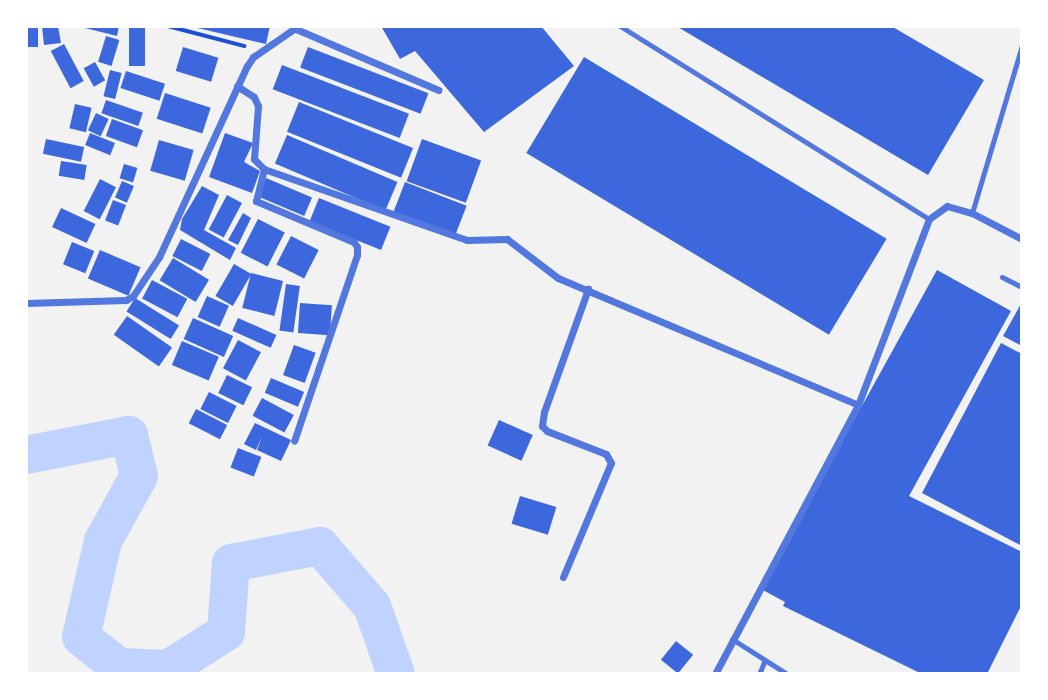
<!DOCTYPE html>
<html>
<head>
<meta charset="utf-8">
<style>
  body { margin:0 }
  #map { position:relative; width:1048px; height:700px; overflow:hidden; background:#f2f2f2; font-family:Montserrat,sans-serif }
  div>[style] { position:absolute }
  .river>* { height:38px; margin:-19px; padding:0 19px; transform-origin:19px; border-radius:19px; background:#bfd3fe }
  .building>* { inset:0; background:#3d67dc; transform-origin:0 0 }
  .path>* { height:3.5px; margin:-1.75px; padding:0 1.75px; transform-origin:1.75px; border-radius:1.75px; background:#1d4ed8 }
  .service>* { height:5px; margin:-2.5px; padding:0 2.5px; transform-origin:2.5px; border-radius:2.5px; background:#5277de }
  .minor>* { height:7px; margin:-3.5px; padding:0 3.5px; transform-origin:3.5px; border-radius:3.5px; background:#5277de }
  span { translate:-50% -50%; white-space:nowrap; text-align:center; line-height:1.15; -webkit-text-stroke:5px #fff; paint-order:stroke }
  .frame { position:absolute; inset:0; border:28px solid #fff; pointer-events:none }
</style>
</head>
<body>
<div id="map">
  <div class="river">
    <i style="left:26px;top:455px;width:105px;rotate:-11deg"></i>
    <i style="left:129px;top:435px;width:42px;rotate:76.3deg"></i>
    <i style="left:139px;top:476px;width:74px;rotate:119deg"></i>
    <i style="left:103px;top:541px;width:98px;rotate:102.9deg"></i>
    <i style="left:81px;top:637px;width:48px;rotate:38.3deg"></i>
    <i style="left:119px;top:667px;width:49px;rotate:2.3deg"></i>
    <i style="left:168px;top:669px;width:69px;rotate:-32.5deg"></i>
    <i style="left:226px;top:632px;width:69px;rotate:-85.9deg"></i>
    <i style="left:231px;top:563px;width:91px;rotate:-10.8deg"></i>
    <i style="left:320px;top:546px;width:79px;rotate:49.1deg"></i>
    <i style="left:372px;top:606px;width:72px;rotate:70.6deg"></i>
  </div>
  <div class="building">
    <i style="left:27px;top:26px;width:11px;height:21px"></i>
    <i style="clip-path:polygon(42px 26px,58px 26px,61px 43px,44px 45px)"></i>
    <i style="clip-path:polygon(77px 26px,119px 26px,117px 36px)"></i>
    <i style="left:129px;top:26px;width:16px;height:40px"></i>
    <i style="clip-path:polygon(189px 26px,270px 26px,266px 44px)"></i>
    <i style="clip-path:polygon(381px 26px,541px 26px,574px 66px,484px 132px,415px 51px,400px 59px)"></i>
    <i style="clip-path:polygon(676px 26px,891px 26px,984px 80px,928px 175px)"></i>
    <i style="left:106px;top:36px;width:14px;height:27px;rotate:17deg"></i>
    <i style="left:64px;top:44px;width:42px;height:15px;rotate:62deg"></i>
    <i style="left:183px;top:47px;width:37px;height:25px;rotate:17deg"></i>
    <i style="left:308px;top:47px;width:129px;height:22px;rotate:21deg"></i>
    <i style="left:584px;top:57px;width:353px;height:112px;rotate:31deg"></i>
    <i style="left:95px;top:62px;width:21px;height:13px;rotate:61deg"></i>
    <i style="left:282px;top:65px;width:136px;height:26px;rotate:21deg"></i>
    <i style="left:110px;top:70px;width:12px;height:27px;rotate:14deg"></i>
    <i style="left:126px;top:71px;width:41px;height:18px;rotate:18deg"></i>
    <i style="left:165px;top:93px;width:48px;height:27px;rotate:18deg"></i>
    <i style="left:106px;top:100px;width:39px;height:14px;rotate:19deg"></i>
    <i style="left:299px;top:102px;width:123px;height:32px;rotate:22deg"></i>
    <i style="left:75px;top:104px;width:17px;height:25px;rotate:13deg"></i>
    <i style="left:96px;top:113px;width:14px;height:19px;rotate:25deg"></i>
    <i style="left:112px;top:119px;width:33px;height:18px;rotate:20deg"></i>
    <i style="left:90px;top:133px;width:27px;height:13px;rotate:22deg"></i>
    <i style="clip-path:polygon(225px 133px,253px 143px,244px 162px,260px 171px,252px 193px,209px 177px)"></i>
    <i style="left:287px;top:135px;width:120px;height:31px;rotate:23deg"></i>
    <i style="left:46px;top:139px;width:39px;height:15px;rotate:12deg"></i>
    <i style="left:422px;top:139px;width:63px;height:45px;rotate:20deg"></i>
    <i style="left:159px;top:140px;width:36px;height:32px;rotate:16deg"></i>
    <i style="left:61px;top:161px;width:26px;height:15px;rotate:9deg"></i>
    <i style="left:124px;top:164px;width:14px;height:15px;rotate:17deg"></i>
    <i style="left:266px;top:178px;width:50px;height:20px;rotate:23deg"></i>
    <i style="left:100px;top:179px;width:18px;height:36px;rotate:27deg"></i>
    <i style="left:122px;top:181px;width:13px;height:18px;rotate:23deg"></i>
    <i style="left:405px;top:182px;width:66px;height:33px;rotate:21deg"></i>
    <i style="clip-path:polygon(202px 186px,219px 195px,204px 230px,236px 248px,230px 260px,180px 230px,182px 219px)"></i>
    <i style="left:227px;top:195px;width:17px;height:39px;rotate:28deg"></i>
    <i style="left:319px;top:198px;width:77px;height:25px;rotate:22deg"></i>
    <i style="left:113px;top:200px;width:14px;height:22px;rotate:21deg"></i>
    <i style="left:61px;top:208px;width:38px;height:21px;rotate:25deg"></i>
    <i style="clip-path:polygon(243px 213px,251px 218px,238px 245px,228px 240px)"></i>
    <i style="left:258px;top:219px;width:30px;height:38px;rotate:27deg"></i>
    <i style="left:291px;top:236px;width:31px;height:32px;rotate:27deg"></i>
    <i style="left:181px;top:239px;width:33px;height:19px;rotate:27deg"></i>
    <i style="left:72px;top:242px;width:24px;height:24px;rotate:22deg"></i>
    <i style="left:100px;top:250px;width:44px;height:31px;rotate:23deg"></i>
    <i style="left:173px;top:258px;width:42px;height:26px;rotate:31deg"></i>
    <i style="left:234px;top:264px;width:20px;height:37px;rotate:30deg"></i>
    <i style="clip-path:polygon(937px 270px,1011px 311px,909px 496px,1022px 552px,1022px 604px,987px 674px,922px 674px,783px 606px,785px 602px,761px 589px)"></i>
    <i style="left:251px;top:273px;width:33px;height:36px;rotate:14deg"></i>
    <i style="left:152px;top:280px;width:40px;height:21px;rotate:28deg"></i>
    <i style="left:286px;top:284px;width:14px;height:47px;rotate:8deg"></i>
    <i style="left:207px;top:296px;width:24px;height:23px;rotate:24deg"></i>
    <i style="left:135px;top:298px;width:52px;height:16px;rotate:32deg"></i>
    <i style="clip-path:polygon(1022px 302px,1022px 346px,1003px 336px)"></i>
    <i style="left:300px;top:303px;width:32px;height:30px;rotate:4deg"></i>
    <i style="left:127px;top:316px;width:55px;height:23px;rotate:35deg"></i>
    <i style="left:193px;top:318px;width:44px;height:23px;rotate:24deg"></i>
    <i style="left:238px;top:318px;width:42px;height:14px;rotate:24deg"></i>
    <i style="left:238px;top:340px;width:26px;height:32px;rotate:28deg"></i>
    <i style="left:182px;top:341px;width:40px;height:26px;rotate:23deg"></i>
    <i style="clip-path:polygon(1001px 343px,1022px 354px,1022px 546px,922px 493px)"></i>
    <i style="left:294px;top:345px;width:23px;height:32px;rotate:20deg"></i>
    <i style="left:227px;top:375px;width:28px;height:20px;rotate:26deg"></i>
    <i style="left:271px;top:378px;width:36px;height:16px;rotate:23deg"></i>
    <i style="left:209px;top:392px;width:31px;height:19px;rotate:27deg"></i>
    <i style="left:262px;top:398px;width:36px;height:20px;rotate:28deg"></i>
    <i style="left:196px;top:409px;width:35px;height:16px;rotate:27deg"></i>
    <i style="left:499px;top:420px;width:37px;height:28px;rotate:24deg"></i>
    <i style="clip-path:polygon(255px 423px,291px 440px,281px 461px,257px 450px,262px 437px,256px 450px,244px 444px)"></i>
    <i style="left:238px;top:448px;width:25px;height:21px;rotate:21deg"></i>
    <i style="left:520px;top:496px;width:38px;height:29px;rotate:17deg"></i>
    <i style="left:676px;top:641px;width:22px;height:24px;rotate:39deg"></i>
  </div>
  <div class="path">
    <i style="left:168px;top:26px;width:79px;rotate:14.7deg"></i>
  </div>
  <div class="service">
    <i style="left:620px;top:26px;width:364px;rotate:32deg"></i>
    <i style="left:972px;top:213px;width:175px;rotate:-73.4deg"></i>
    <i style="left:1002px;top:277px;width:22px;rotate:27deg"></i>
    <i style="left:732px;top:639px;width:65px;rotate:32.5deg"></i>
    <i style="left:759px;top:674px;width:15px;rotate:-67deg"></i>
  </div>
  <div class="minor">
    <i style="left:296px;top:29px;width:155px;rotate:23.2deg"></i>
    <i style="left:237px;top:86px;width:20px;rotate:33deg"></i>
    <i style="left:254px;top:97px;width:10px;rotate:66deg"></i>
    <i style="left:258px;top:106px;width:53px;rotate:94.3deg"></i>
    <i style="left:254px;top:159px;width:14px;rotate:45deg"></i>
    <i style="left:264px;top:169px;width:215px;rotate:19.3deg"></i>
    <i style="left:467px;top:240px;width:40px;rotate:-1.4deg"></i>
    <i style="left:507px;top:239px;width:64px;rotate:37.4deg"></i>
    <i style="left:558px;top:278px;width:326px;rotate:22.9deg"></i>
    <i style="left:264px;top:169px;width:33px;rotate:104deg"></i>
    <i style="left:256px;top:201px;width:106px;rotate:22.7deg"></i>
    <i style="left:354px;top:242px;width:6px;rotate:59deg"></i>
    <i style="left:357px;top:247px;width:8px;rotate:90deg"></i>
    <i style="left:357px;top:255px;width:196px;rotate:108.7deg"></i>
    <i style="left:26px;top:303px;width:100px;rotate:-1.7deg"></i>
    <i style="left:126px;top:300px;width:8px;rotate:-30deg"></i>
    <i style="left:133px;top:296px;width:47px;rotate:-56.3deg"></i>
    <i style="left:159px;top:257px;width:210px;rotate:-65.3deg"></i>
    <i style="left:247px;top:66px;width:11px;rotate:-56deg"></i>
    <i style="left:253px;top:57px;width:55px;rotate:-34.6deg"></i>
    <i style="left:563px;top:577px;width:124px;rotate:-67.2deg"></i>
    <i style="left:611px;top:463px;width:10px;rotate:-119deg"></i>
    <i style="left:606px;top:454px;width:63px;rotate:-158.7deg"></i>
    <i style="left:547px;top:431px;width:7px;rotate:-135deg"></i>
    <i style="left:542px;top:426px;width:14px;rotate:-82deg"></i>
    <i style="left:544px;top:412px;width:131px;rotate:-70.3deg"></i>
    <i style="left:715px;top:674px;width:305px;rotate:-62deg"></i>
    <i style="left:858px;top:405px;width:199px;rotate:-69.1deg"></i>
    <i style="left:929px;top:219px;width:22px;rotate:-36deg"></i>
    <i style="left:947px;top:206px;width:26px;rotate:16deg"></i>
    <i style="left:972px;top:213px;width:56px;rotate:27.5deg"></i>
  </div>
  <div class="frame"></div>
</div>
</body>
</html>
